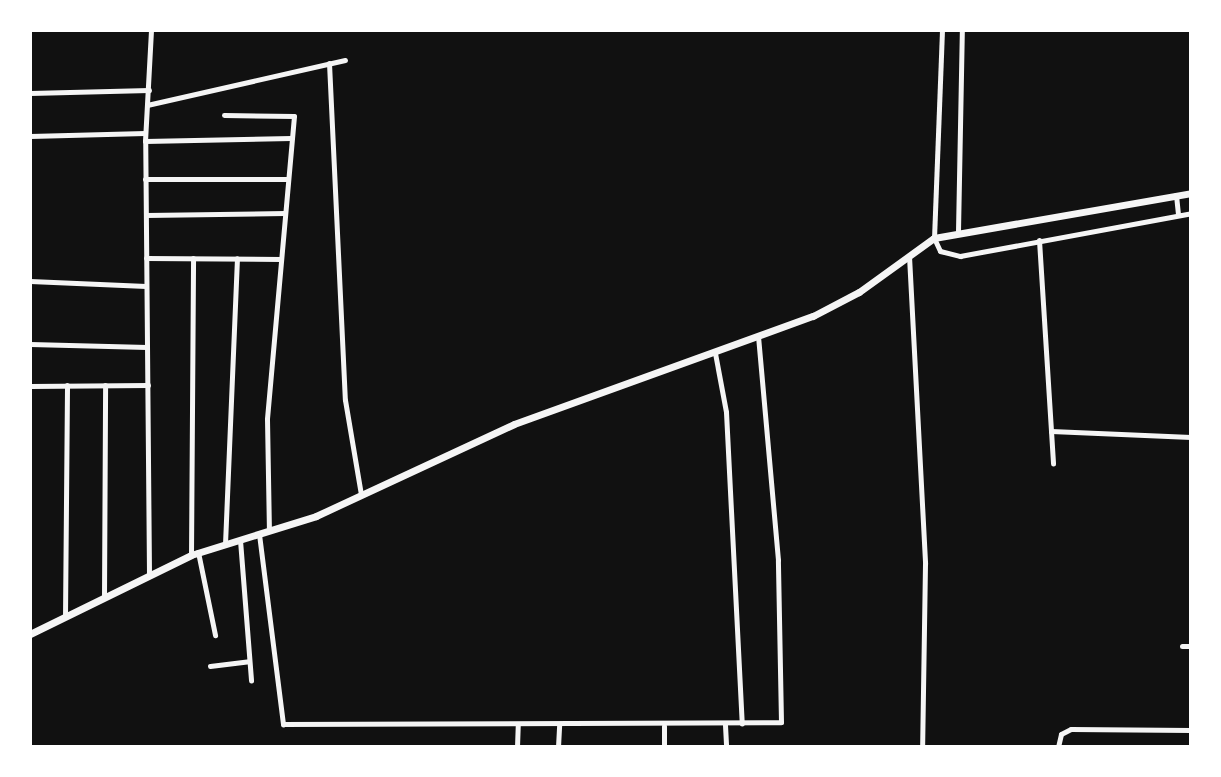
<!DOCTYPE html>
<html>
<head>
<meta charset="utf-8">
<style>
  body { margin:0 }
  #map { position:relative; width:1221px; height:777px; overflow:hidden; background:#111; font-family:Jost,sans-serif }
  div>[style] { position:absolute }
  .minor>* { height:5px; margin:-2.5px; padding:0 2.5px; transform-origin:2.5px; border-radius:2.5px; background:#f5f5f5 }
  .secondary>* { height:7px; margin:-3.5px; padding:0 3.5px; transform-origin:3.5px; border-radius:3.5px; background:#f5f5f5 }
  span { translate:-50% -50%; white-space:nowrap; text-align:center; line-height:1.15; -webkit-text-stroke:8px #fff; paint-order:stroke }
  .frame { position:absolute; inset:0; border:32px solid #fff; pointer-events:none }
</style>
</head>
<body>
<div id="map">
  <div class="minor">
    <i style="left:942px;top:30px;width:208px;rotate:92.2deg"></i>
    <i style="left:934px;top:238px;width:14px;rotate:65deg"></i>
    <i style="left:940px;top:251px;width:21px;rotate:14deg"></i>
    <i style="left:960px;top:256px;width:235px;rotate:-10.5deg"></i>
    <i style="left:329px;top:63px;width:337px;rotate:87.3deg"></i>
    <i style="left:345px;top:400px;width:96px;rotate:80.4deg"></i>
    <i style="left:30px;top:93px;width:119px;rotate:-1.4deg"></i>
    <i style="left:147px;top:105px;width:203px;rotate:-12.8deg"></i>
    <i style="left:224px;top:115px;width:70px;rotate:0.8deg"></i>
    <i style="left:294px;top:116px;width:304px;rotate:95.1deg"></i>
    <i style="left:267px;top:419px;width:111px;rotate:89deg"></i>
    <i style="left:30px;top:136px;width:115px;rotate:-1.5deg"></i>
    <i style="left:145px;top:141px;width:146px;rotate:-1.2deg"></i>
    <i style="left:145px;top:179px;width:143px"></i>
    <i style="left:1176px;top:195px;width:20px;rotate:84deg"></i>
    <i style="left:146px;top:215px;width:139px;rotate:-0.8deg"></i>
    <i style="left:958px;top:231px;width:201px;rotate:-88.9deg"></i>
    <i style="left:1039px;top:240px;width:224px;rotate:86.4deg"></i>
    <i style="left:909px;top:256px;width:308px;rotate:87deg"></i>
    <i style="left:925px;top:564px;width:183px;rotate:90.9deg"></i>
    <i style="left:146px;top:258px;width:135px;rotate:0.4deg"></i>
    <i style="left:30px;top:281px;width:116px;rotate:2.5deg"></i>
    <i style="left:30px;top:344px;width:117px;rotate:1.5deg"></i>
    <i style="left:715px;top:353px;width:60px;rotate:79.4deg"></i>
    <i style="left:726px;top:412px;width:312px;rotate:87.1deg"></i>
    <i style="left:30px;top:386px;width:118px;rotate:-0.5deg"></i>
    <i style="left:1051px;top:431px;width:140px;rotate:2.5deg"></i>
    <i style="left:259px;top:534px;width:192px;rotate:82.8deg"></i>
    <i style="left:283px;top:724px;width:498px;rotate:-0.2deg"></i>
    <i style="left:781px;top:722px;width:162px;rotate:-91.1deg"></i>
    <i style="left:778px;top:560px;width:223px;rotate:-95.1deg"></i>
    <i style="left:240px;top:540px;width:141px;rotate:85.5deg"></i>
    <i style="left:225px;top:544px;width:286px;rotate:-87.6deg"></i>
    <i style="left:198px;top:552px;width:85px;rotate:78.4deg"></i>
    <i style="left:191px;top:555px;width:297px;rotate:-89.6deg"></i>
    <i style="left:149px;top:574px;width:433px;rotate:-90.5deg"></i>
    <i style="left:145px;top:141px;width:111px;rotate:-86.9deg"></i>
    <i style="left:104px;top:597px;width:212px;rotate:-89.7deg"></i>
    <i style="left:65px;top:617px;width:232px;rotate:-89.5deg"></i>
    <i style="left:1182px;top:646px;width:9px"></i>
    <i style="left:210px;top:666px;width:39px;rotate:-7deg"></i>
    <i style="left:725px;top:725px;width:22px;rotate:87deg"></i>
    <i style="left:664px;top:726px;width:21px;rotate:90deg"></i>
    <i style="left:517px;top:747px;width:23px;rotate:-88deg"></i>
    <i style="left:558px;top:747px;width:22px;rotate:-87deg"></i>
    <i style="left:1058px;top:747px;width:13px;rotate:-77deg"></i>
    <i style="left:1061px;top:734px;width:11px;rotate:-27deg"></i>
    <i style="left:1071px;top:729px;width:120px;rotate:0.5deg"></i>
  </div>
  <div class="secondary">
    <i style="left:30px;top:634px;width:179px;rotate:-26.1deg"></i>
    <i style="left:191px;top:555px;width:131px;rotate:-17.3deg"></i>
    <i style="left:316px;top:516px;width:218px;rotate:-24.9deg"></i>
    <i style="left:514px;top:424px;width:318px;rotate:-19.9deg"></i>
    <i style="left:813px;top:316px;width:52px;rotate:-27.6deg"></i>
    <i style="left:859px;top:292px;width:92px;rotate:-35.8deg"></i>
    <i style="left:934px;top:238px;width:261px;rotate:-9.9deg"></i>
  </div>
  <div class="frame"></div>
</div>
</body>
</html>
